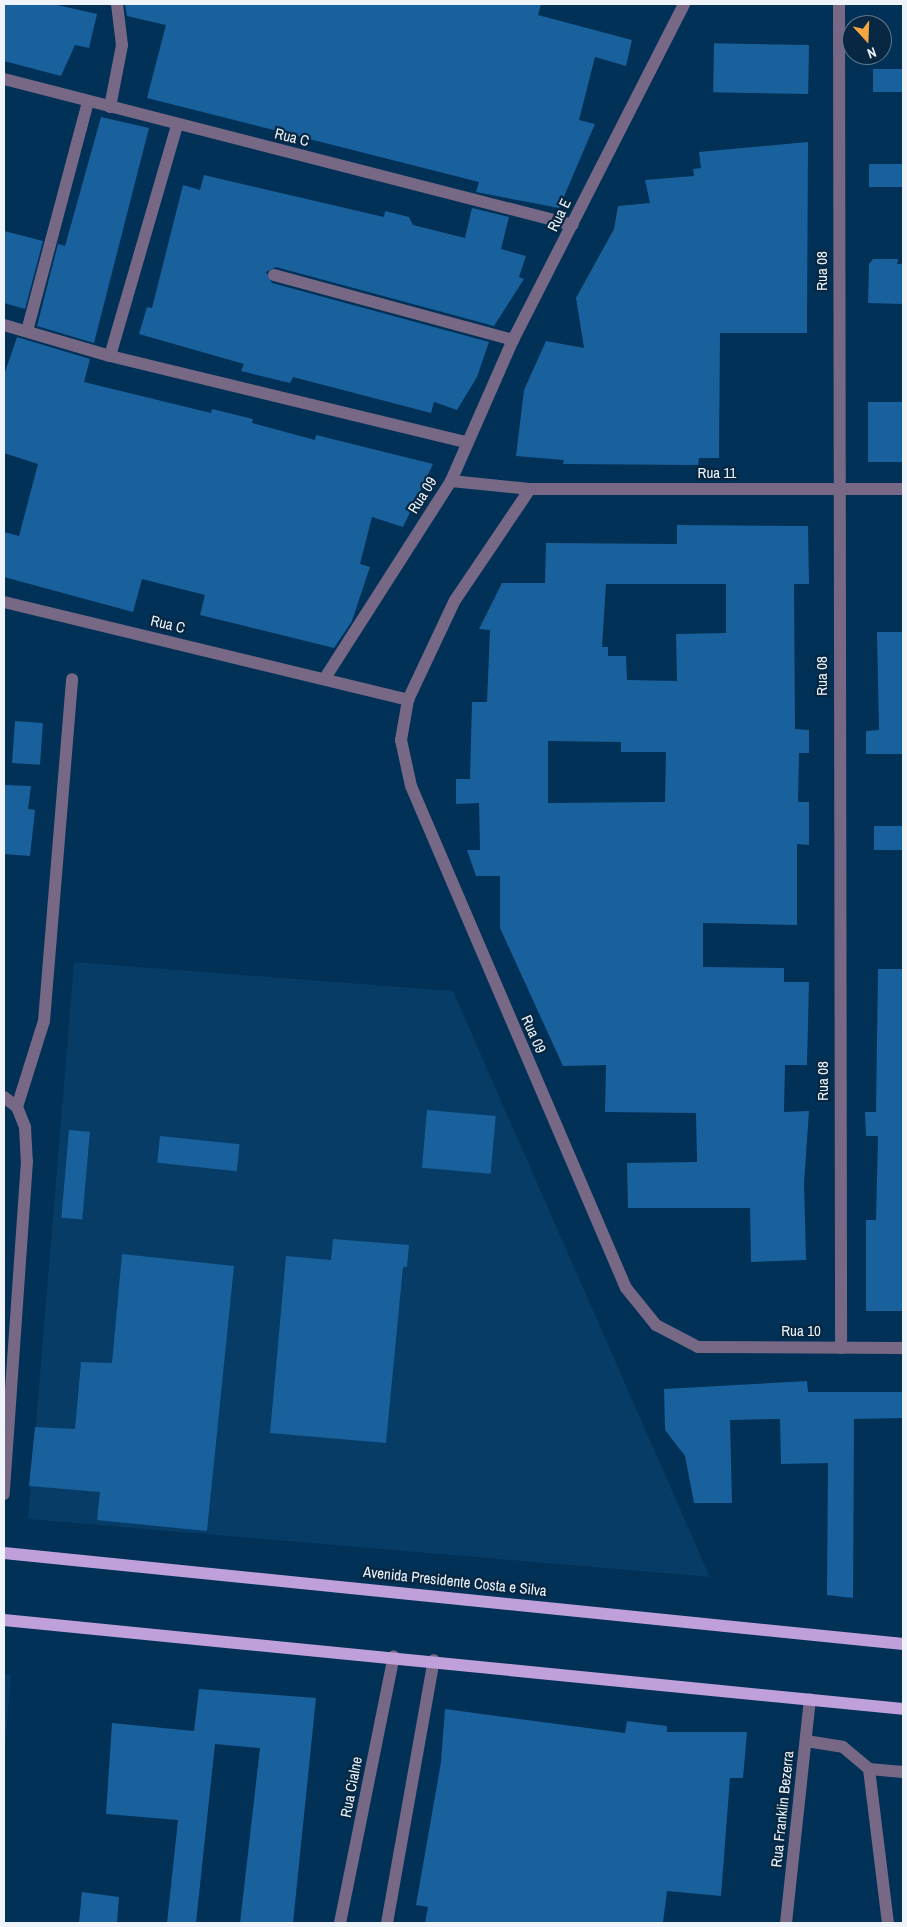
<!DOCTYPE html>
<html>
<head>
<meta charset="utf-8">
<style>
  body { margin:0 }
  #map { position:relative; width:907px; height:1927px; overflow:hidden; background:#013156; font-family:"Archivo Narrow",sans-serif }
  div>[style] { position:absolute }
  .built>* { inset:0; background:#063c65 }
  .building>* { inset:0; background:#19619d; transform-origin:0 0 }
  .lane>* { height:12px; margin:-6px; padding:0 6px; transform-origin:6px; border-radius:6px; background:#776885 }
  .street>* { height:12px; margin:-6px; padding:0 6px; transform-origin:6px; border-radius:6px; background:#776885 }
  .primary>* { height:12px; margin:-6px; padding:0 6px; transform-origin:6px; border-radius:6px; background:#bfa0da }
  span { translate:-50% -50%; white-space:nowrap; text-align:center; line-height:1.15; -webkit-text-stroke:4.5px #072742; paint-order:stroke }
  .street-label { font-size:15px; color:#eef4fa }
  .frame { position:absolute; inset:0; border:5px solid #eef4fa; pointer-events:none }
  .north { position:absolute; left:842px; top:15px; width:50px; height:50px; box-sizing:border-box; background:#072742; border:1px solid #63798c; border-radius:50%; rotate:160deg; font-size:14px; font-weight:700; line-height:20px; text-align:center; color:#eef4fa }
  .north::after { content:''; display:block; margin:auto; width:18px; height:22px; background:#f3a542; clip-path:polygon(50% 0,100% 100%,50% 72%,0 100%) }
</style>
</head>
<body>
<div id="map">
  <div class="built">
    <i style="clip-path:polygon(74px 962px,453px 991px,710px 1577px,28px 1519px)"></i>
    <i style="clip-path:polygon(4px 1674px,11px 1675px,4px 1758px)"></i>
  </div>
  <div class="building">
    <i style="clip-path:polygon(4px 4px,53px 4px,97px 14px,89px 48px,75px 45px,61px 76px,4px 61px)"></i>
    <i style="clip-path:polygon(125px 4px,541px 4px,538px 15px,632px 40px,626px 66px,595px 57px,579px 120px,595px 124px,559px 208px,476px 192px,479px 182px,147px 98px,166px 25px,127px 16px)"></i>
    <i style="left:809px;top:45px;width:49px;height:95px;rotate:91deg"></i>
    <i style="left:873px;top:69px;width:30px;height:23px"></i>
    <i style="clip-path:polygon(101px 117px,149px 128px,94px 343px,37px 326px,58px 244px,65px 246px)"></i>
    <i style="clip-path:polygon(808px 142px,807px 333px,720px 333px,719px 458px,699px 458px,698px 465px,563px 464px,564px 460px,516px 456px,524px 390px,546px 341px,584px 348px,576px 298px,614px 229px,618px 206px,650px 203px,645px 180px,694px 176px,693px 169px,701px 168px,699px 152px)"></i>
    <i style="left:869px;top:164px;width:34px;height:23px"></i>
    <i style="clip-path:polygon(204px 175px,384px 217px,385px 211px,409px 217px,413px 225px,465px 238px,472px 208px,509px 217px,501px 249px,526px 256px,519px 277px,524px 279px,494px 326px,276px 267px,266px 272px,272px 283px,489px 342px,477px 377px,457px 410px,434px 402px,431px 413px,293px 377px,290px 383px,241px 371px,244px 364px,139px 334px,147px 307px,152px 308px,183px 185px,200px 190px)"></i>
    <i style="clip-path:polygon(4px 231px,43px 241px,25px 309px,4px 303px)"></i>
    <i style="clip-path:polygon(873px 259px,898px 259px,897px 264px,903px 264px,903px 304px,868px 303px,869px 264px)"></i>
    <i style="clip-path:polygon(17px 337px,90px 359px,84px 382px,211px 413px,212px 409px,253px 419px,252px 423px,315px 440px,316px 435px,433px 464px,403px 527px,372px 517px,360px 564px,370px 567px,352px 621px,334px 648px,200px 615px,205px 595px,142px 579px,133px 612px,4px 577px,4px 532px,19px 536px,38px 464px,4px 453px,4px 375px)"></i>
    <i style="left:868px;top:402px;width:35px;height:60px"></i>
    <i style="clip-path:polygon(evenodd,677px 525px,808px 526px,809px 584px,794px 584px,795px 729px,809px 730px,809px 753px,799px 753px,798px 802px,809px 802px,809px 845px,797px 844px,797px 925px,703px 923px,703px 967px,784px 968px,784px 982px,809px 982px,807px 1065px,785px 1065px,784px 1112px,809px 1111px,804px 1183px,806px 1260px,751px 1262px,750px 1208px,628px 1208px,627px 1163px,697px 1162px,696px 1113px,605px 1112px,606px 1065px,563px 1066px,500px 928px,500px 876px,476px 876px,467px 850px,480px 850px,479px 803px,456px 804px,456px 779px,470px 779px,472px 702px,487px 702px,490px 630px,479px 629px,502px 583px,545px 583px,546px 543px,677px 544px,677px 525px,606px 584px,726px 584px,726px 633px,676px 634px,677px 681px,627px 680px,626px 656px,608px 656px,608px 647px,602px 647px,606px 584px,677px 525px,548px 741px,621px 742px,621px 752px,666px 752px,665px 802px,548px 803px,548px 741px)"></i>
    <i style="clip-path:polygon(877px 632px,903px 632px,903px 754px,866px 754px,866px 731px,879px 730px)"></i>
    <i style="left:15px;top:721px;width:28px;height:42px;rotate:4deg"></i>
    <i style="clip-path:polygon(4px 785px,31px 786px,28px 809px,35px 810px,30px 856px,4px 854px)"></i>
    <i style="left:874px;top:826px;width:29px;height:24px"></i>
    <i style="clip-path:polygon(878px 969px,903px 969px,903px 1311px,866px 1311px,866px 1220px,876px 1220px,878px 1136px,866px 1136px,865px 1112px,876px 1112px)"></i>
    <i style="left:427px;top:1110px;width:69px;height:58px;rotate:5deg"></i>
    <i style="left:69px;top:1130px;width:21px;height:88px;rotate:5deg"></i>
    <i style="left:160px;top:1136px;width:80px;height:27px;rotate:6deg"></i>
    <i style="clip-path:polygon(333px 1239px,409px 1245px,407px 1267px,403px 1267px,386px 1443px,270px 1433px,286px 1256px,331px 1260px)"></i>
    <i style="clip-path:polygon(122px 1254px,234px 1266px,207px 1531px,97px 1520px,100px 1492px,29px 1486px,35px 1427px,75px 1429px,81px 1362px,112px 1363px)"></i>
    <i style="clip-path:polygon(807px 1381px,808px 1392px,903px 1392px,903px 1418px,854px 1419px,853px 1598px,827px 1595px,828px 1463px,781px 1464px,780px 1419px,730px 1420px,732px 1503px,694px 1503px,685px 1456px,665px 1430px,664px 1389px)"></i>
    <i style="clip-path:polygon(199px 1689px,316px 1698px,293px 1923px,240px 1923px,260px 1748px,215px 1744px,196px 1923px,167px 1923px,178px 1820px,106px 1814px,112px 1723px,194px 1731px)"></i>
    <i style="clip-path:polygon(445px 1709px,625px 1733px,627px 1721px,667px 1726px,667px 1732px,747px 1732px,743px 1778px,730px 1778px,721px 1896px,667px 1891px,663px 1923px,425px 1923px,428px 1907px,416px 1905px,441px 1762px)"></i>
    <i style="clip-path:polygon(82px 1892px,119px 1897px,117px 1923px,79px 1923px)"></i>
  </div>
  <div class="lane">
    <i style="left:110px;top:107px;width:63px;rotate:-79deg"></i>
    <i style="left:122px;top:45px;width:41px;rotate:-97deg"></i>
    <i style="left:17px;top:1107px;width:90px;rotate:-72.6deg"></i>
    <i style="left:44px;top:1021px;width:343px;rotate:-85.3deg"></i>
  </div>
  <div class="street">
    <i style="left:839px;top:4px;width:1344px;rotate:89.91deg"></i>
    <i style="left:4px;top:79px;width:587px;rotate:14.39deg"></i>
    <i style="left:274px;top:275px;width:248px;rotate:15.2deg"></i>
    <i style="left:4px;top:325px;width:110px;rotate:16.3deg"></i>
    <i style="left:110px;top:356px;width:366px;rotate:13.6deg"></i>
    <i style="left:27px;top:331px;width:238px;rotate:-75.1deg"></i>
    <i style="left:110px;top:356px;width:241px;rotate:-73.8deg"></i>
    <i style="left:451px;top:481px;width:79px;rotate:5.8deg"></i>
    <i style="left:530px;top:489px;width:373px"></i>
    <i style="left:530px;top:489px;width:134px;rotate:124deg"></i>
    <i style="left:455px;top:600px;width:110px;rotate:115.2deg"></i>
    <i style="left:408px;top:700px;width:41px;rotate:99.9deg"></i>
    <i style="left:401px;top:740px;width:47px;rotate:77.7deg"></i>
    <i style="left:411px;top:786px;width:546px;rotate:66.82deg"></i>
    <i style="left:626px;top:1288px;width:48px;rotate:51deg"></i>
    <i style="left:656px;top:1325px;width:47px;rotate:27.6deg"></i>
    <i style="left:698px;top:1347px;width:205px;rotate:0.3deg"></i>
    <i style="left:4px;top:602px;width:416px;rotate:13.6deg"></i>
    <i style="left:325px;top:678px;width:234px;rotate:-57.4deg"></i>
    <i style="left:451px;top:481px;width:154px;rotate:-66.3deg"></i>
    <i style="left:513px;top:340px;width:377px;rotate:-63deg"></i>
    <i style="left:4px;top:1097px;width:16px;rotate:38deg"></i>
    <i style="left:17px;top:1107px;width:22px;rotate:68deg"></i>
    <i style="left:25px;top:1127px;width:34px;rotate:87deg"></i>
    <i style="left:27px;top:1161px;width:334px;rotate:94deg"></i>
    <i style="left:806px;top:1741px;width:37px;rotate:9deg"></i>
    <i style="left:843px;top:1747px;width:34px;rotate:40deg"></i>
    <i style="left:869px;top:1769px;width:34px;rotate:5deg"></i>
    <i style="left:869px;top:1769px;width:155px;rotate:83deg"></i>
    <i style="left:340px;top:1923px;width:272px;rotate:-78.6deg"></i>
    <i style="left:387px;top:1923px;width:267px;rotate:-79.9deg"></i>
    <i style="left:786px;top:1923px;width:225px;rotate:-83.9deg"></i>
  </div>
  <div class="primary">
    <i style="left:4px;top:1553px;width:904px;rotate:5.78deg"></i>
    <i style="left:4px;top:1620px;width:903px;rotate:5.65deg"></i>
  </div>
  <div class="street-label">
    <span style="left:292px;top:137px;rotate:14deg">Rua C</span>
    <span style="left:559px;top:215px;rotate:-64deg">Rua E</span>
    <span style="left:822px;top:271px;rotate:-90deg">Rua 08</span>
    <span style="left:717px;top:473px">Rua 11</span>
    <span style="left:422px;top:495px;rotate:-58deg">Rua 09</span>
    <span style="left:168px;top:624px;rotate:13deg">Rua C</span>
    <span style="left:822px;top:676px;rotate:-90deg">Rua 08</span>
    <span style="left:534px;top:1034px;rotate:66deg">Rua 09</span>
    <span style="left:823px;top:1081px;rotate:-90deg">Rua 08</span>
    <span style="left:801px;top:1331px">Rua 10</span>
    <span style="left:455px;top:1581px;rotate:6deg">Avenida Presidente Costa e Silva</span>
    <span style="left:351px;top:1787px;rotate:-79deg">Rua Cialne</span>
    <span style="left:782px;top:1809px;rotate:-84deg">Rua Franklin Bezerra</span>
  </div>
  <div class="frame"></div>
  <div class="north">N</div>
</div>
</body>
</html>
